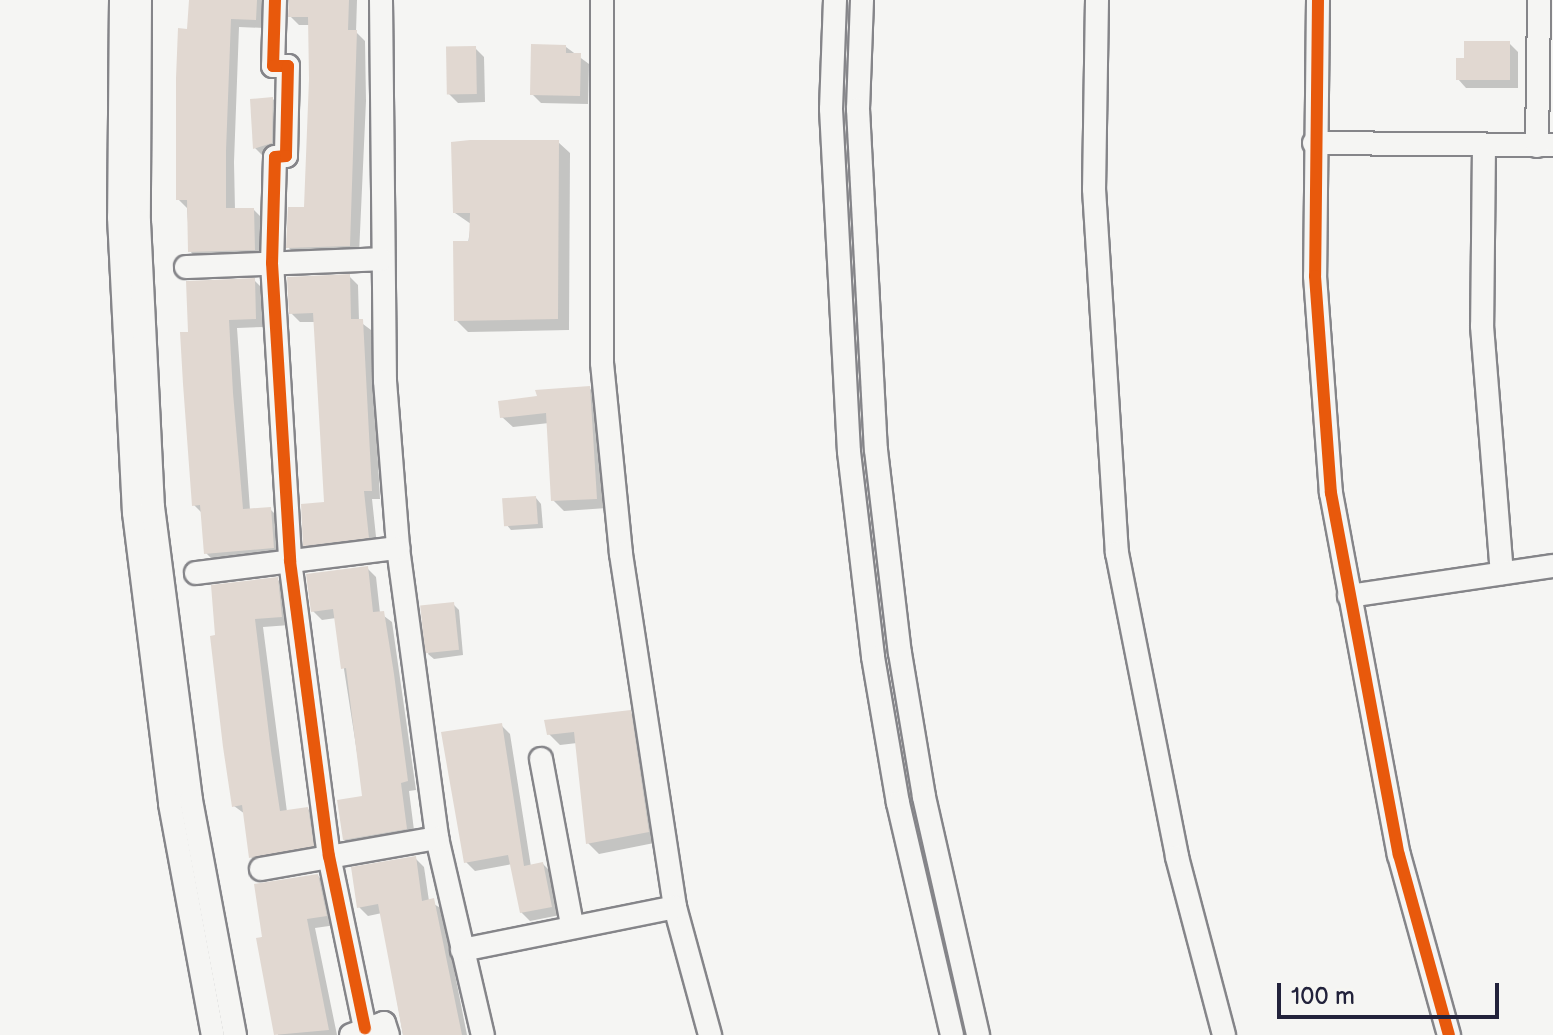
<!DOCTYPE html>
<html>
<head>
<meta charset="utf-8">
<style>
  body { margin:0 }
  #map { position:relative; width:1553px; height:1035px; overflow:hidden; background:#f5f5f3; font-family:"Balsamiq Sans",sans-serif }
  div>[style] { position:absolute }
  .shadow>* { inset:0; background:#0003 }
  .building>* { inset:0; background:#e1d8d1; transform-origin:0 0 }
  .roads { filter:drop-shadow(2px 0 #858589) drop-shadow(-2px 0 #858589) drop-shadow(0 2px #858589) drop-shadow(0 -2px #858589) }
  .minor>* { height:22px; margin:-11px; padding:0 11px; transform-origin:11px; border-radius:11px; background:#f5f5f3 }
  .cycleway>* { height:12px; margin:-6px; padding:0 6px; transform-origin:6px; border-radius:6px; background:#e8590c }
  span { translate:-50% -50%; white-space:nowrap; text-align:center; line-height:1.15; -webkit-text-stroke:6px #f6f6f2; paint-order:stroke }
  .scale { position:absolute; left:1277px; top:983px; width:222px; height:36px; box-sizing:border-box; border:4px solid #22223b; border-top:0; padding-left:10px; font-size:24px; line-height:28px; white-space:nowrap; color:#22223b; -webkit-text-stroke:6px #f6f6f2; paint-order:stroke }
</style>
</head>
<body>
<div id="map">
  <div class="shadow">
    <i style="clip-path:polygon(191px 0,266px 0,265px 28px,239px 27px,234px 162px,235px 210px,254px 210px,263px 219px,263px 259px,199px 261px,190px 251px,187px 208px,178px 199px)"></i>
    <i style="clip-path:polygon(288px 0,357px 0,356px 32px,365px 41px,366px 101px,359px 254px,297px 256px,288px 247px,306px 209px,311px 79px,310px 25px,299px 25px,290px 16px)"></i>
    <i style="clip-path:polygon(1509px 43px,1518px 52px,1518px 88px,1466px 88px,1458px 79px)"></i>
    <i style="clip-path:polygon(566px 47px,589px 64px,588px 104px,541px 103px,532px 94px)"></i>
    <i style="clip-path:polygon(475px 48px,484px 57px,485px 102px,458px 103px,449px 94px)"></i>
    <i style="clip-path:polygon(273px 99px,281px 108px,275px 156px,264px 157px,255px 148px)"></i>
    <i style="clip-path:polygon(558px 142px,570px 153px,569px 330px,468px 332px,456px 320px,471px 224px,455px 213px)"></i>
    <i style="clip-path:polygon(349px 276px,358px 285px,359px 321px,371px 330px,380px 499px,372px 499px,377px 546px,314px 554px,305px 545px,326px 504px,315px 322px,300px 322px,291px 313px)"></i>
    <i style="clip-path:polygon(254px 280px,263px 289px,264px 327px,237px 328px,250px 510px,270px 509px,279px 518px,282px 557px,215px 562px,206px 553px,203px 514px,194px 505px,190px 334px)"></i>
    <i style="clip-path:polygon(589px 388px,600px 398px,607px 508px,564px 511px,553px 500px,549px 423px,513px 427px,502px 417px)"></i>
    <i style="clip-path:polygon(536px 498px,541px 504px,543px 528px,511px 530px,506px 524px)"></i>
    <i style="clip-path:polygon(367px 568px,376px 577px,380px 613px,392px 622px,416px 790px,409px 791px,415px 838px,353px 848px,344px 840px,364px 797px,336px 618px,322px 620px,313px 611px)"></i>
    <i style="clip-path:polygon(277px 579px,286px 588px,290px 625px,263px 627px,287px 812px,308px 809px,317px 818px,321px 854px,260px 866px,251px 857px,245px 814px,234px 806px,217px 637px)"></i>
    <i style="clip-path:polygon(453px 604px,459px 610px,463px 655px,434px 659px,428px 654px)"></i>
    <i style="clip-path:polygon(630px 712px,641px 723px,659px 842px,599px 854px,588px 843px,577px 743px,560px 745px,549px 734px)"></i>
    <i style="clip-path:polygon(501px 725px,510px 734px,531px 867px,543px 864px,552px 873px,560px 915px,530px 921px,521px 912px,512px 864px,475px 871px,466px 862px)"></i>
    <i style="clip-path:polygon(415px 858px,424px 867px,429px 901px,442px 909px,467px 1035px,403px 1035px,382px 913px,368px 916px,359px 907px)"></i>
    <i style="clip-path:polygon(318px 876px,328px 886px,336px 925px,315px 928px,337px 1035px,278px 1035px,259px 940px)"></i>
  </div>
  <div class="building">
    <i style="clip-path:polygon(189px 0,257px 0,256px 20px,231px 19px,226px 151px,226px 208px,254px 208px,255px 250px,188px 252px,187px 200px,176px 200px,176px 78px,178px 28px,187px 29px)"></i>
    <i style="clip-path:polygon(289px 0,349px 0,348px 30px,357px 30px,350px 246px,286px 248px,288px 207px,304px 207px,309px 79px,308px 17px,288px 17px)"></i>
    <i style="clip-path:polygon(1464px 41px,1510px 41px,1510px 80px,1456px 80px,1456px 58px,1464px 58px)"></i>
    <i style="clip-path:polygon(531px 44px,566px 45px,566px 53px,581px 53px,580px 96px,530px 95px)"></i>
    <i style="left:476px;top:46px;width:48px;height:30px;rotate:89deg"></i>
    <i style="clip-path:polygon(273px 97px,272px 143px,253px 149px,250px 99px)"></i>
    <i style="clip-path:polygon(470px 140px,559px 140px,558px 319px,454px 321px,453px 241px,469px 241px,470px 213px,453px 213px,451px 142px)"></i>
    <i style="clip-path:polygon(350px 274px,351px 319px,363px 319px,372px 491px,364px 491px,369px 538px,303px 546px,301px 504px,324px 502px,320px 433px,313px 313px,289px 314px,287px 277px)"></i>
    <i style="clip-path:polygon(255px 278px,256px 319px,229px 320px,233px 393px,243px 509px,271px 507px,274px 548px,204px 554px,200px 505px,192px 506px,183px 384px,180px 332px,188px 332px,186px 281px)"></i>
    <i style="clip-path:polygon(590px 386px,597px 499px,551px 501px,546px 413px,500px 418px,498px 401px,537px 396px,535px 390px)"></i>
    <i style="left:536px;top:496px;width:28px;height:34px;rotate:86deg"></i>
    <i style="clip-path:polygon(368px 566px,373px 612px,384px 611px,394px 674px,408px 781px,401px 783px,407px 829px,343px 840px,337px 800px,362px 796px,346px 668px,341px 669px,333px 609px,311px 612px,306px 574px)"></i>
    <i style="clip-path:polygon(278px 577px,282px 617px,255px 619px,271px 751px,280px 811px,308px 807px,314px 846px,249px 858px,242px 805px,232px 807px,223px 747px,210px 636px,215px 635px,211px 585px)"></i>
    <i style="left:454px;top:602px;width:48px;height:34px;rotate:84deg"></i>
    <i style="clip-path:polygon(631px 710px,649px 832px,586px 844px,574px 732px,547px 735px,544px 720px)"></i>
    <i style="clip-path:polygon(502px 723px,524px 866px,543px 862px,552px 907px,520px 913px,508px 855px,464px 863px,441px 732px)"></i>
    <i style="clip-path:polygon(416px 856px,422px 901px,434px 898px,462px 1035px,403px 1035px,378px 904px,357px 908px,351px 867px)"></i>
    <i style="clip-path:polygon(318px 874px,327px 916px,307px 919px,329px 1030px,274px 1035px,256px 938px,262px 937px,254px 884px)"></i>
  </div>
  <div class="roads">
    <div class="minor">
      <i style="left:121px;top:0;width:217px;rotate:90.5deg"></i>
      <i style="left:119px;top:217px;width:296px;rotate:87.1deg"></i>
      <i style="left:134px;top:513px;width:293px;rotate:82.9deg"></i>
      <i style="left:170px;top:804px;width:235px;rotate:79.5deg"></i>
      <i style="left:140px;top:0;width:222px;rotate:90.3deg"></i>
      <i style="left:139px;top:222px;width:285px;rotate:87.2deg"></i>
      <i style="left:153px;top:507px;width:295px;rotate:82.6deg"></i>
      <i style="left:191px;top:800px;width:239px;rotate:79.4deg"></i>
      <i style="left:275px;top:0;width:66px;rotate:91.7deg"></i>
      <i style="left:273px;top:66px;width:15px"></i>
      <i style="left:288px;top:66px;width:90px;rotate:91.3deg"></i>
      <i style="left:286px;top:156px;width:11px;rotate:175deg"></i>
      <i style="left:275px;top:157px;width:106px;rotate:91.6deg"></i>
      <i style="left:272px;top:263px;width:299px;rotate:86.5deg"></i>
      <i style="left:290px;top:561px;width:298px;rotate:82.5deg"></i>
      <i style="left:329px;top:856px;width:176px;rotate:78.2deg"></i>
      <i style="left:381px;top:0;width:381px;rotate:89.4deg"></i>
      <i style="left:385px;top:381px;width:168px;rotate:85.5deg"></i>
      <i style="left:398px;top:548px;width:293px;rotate:82.3deg"></i>
      <i style="left:437px;top:838px;width:202px;rotate:76.9deg"></i>
      <i style="left:602px;top:0;width:363px;rotate:90deg"></i>
      <i style="left:602px;top:363px;width:192px;rotate:84.3deg"></i>
      <i style="left:621px;top:554px;width:357px;rotate:81.3deg"></i>
      <i style="left:675px;top:907px;width:133px;rotate:74.7deg"></i>
      <i style="left:835px;top:0;width:109px;rotate:92.1deg"></i>
      <i style="left:831px;top:109px;width:343px;rotate:87deg"></i>
      <i style="left:849px;top:452px;width:206px;rotate:83.3deg"></i>
      <i style="left:873px;top:657px;width:148px;rotate:80.3deg"></i>
      <i style="left:898px;top:803px;width:238px;rotate:76.9deg"></i>
      <i style="left:862px;top:0;width:109px;rotate:92.1deg"></i>
      <i style="left:858px;top:109px;width:341px;rotate:87deg"></i>
      <i style="left:876px;top:450px;width:204px;rotate:83.3deg"></i>
      <i style="left:900px;top:653px;width:146px;rotate:80.5deg"></i>
      <i style="left:924px;top:797px;width:244px;rotate:77.2deg"></i>
      <i style="left:1097px;top:0;width:189px;rotate:90.9deg"></i>
      <i style="left:1094px;top:189px;width:365px;rotate:86.4deg"></i>
      <i style="left:1117px;top:553px;width:310px;rotate:78.8deg"></i>
      <i style="left:1177px;top:857px;width:184px;rotate:75.2deg"></i>
      <i style="left:1318px;top:0;width:276px;rotate:90.6deg"></i>
      <i style="left:1315px;top:276px;width:218px;rotate:85.8deg"></i>
      <i style="left:1331px;top:493px;width:368px;rotate:79.4deg"></i>
      <i style="left:1399px;top:855px;width:187px;rotate:74.5deg"></i>
      <i style="left:1314px;top:143px;width:239px;rotate:0.5deg"></i>
      <i style="left:1484px;top:146px;width:180px;rotate:90.6deg"></i>
      <i style="left:1482px;top:326px;width:248px;rotate:85.4deg"></i>
      <i style="left:1537px;top:146px;width:146px;rotate:-89.2deg"></i>
      <i style="left:186px;top:267px;width:195px;rotate:-2.3deg"></i>
      <i style="left:196px;top:573px;width:204px;rotate:-7.1deg"></i>
      <i style="left:1349px;top:596px;width:206px;rotate:-8.4deg"></i>
      <i style="left:541px;top:759px;width:168px;rotate:79.4deg"></i>
      <i style="left:261px;top:869px;width:179px;rotate:-10deg"></i>
      <i style="left:462px;top:950px;width:217px;rotate:-11.4deg"></i>
      <i style="left:351px;top:1035px;width:35px;rotate:-20deg"></i>
      <i style="left:384px;top:1023px;width:13px;rotate:72deg"></i>
    </div>
  </div>
  <div class="cycleway">
    <i style="left:275px;top:0;width:66px;rotate:91.7deg"></i>
    <i style="left:273px;top:66px;width:15px"></i>
    <i style="left:288px;top:66px;width:90px;rotate:91.3deg"></i>
    <i style="left:286px;top:156px;width:11px;rotate:175deg"></i>
    <i style="left:275px;top:157px;width:106px;rotate:91.6deg"></i>
    <i style="left:272px;top:263px;width:299px;rotate:86.5deg"></i>
    <i style="left:290px;top:561px;width:298px;rotate:82.5deg"></i>
    <i style="left:329px;top:856px;width:176px;rotate:78.2deg"></i>
    <i style="left:1318px;top:0;width:276px;rotate:90.6deg"></i>
    <i style="left:1315px;top:276px;width:218px;rotate:85.8deg"></i>
    <i style="left:1331px;top:493px;width:368px;rotate:79.4deg"></i>
    <i style="left:1399px;top:855px;width:187px;rotate:74.5deg"></i>
  </div>
  <div class="scale">100 m</div>
</div>
</body>
</html>
